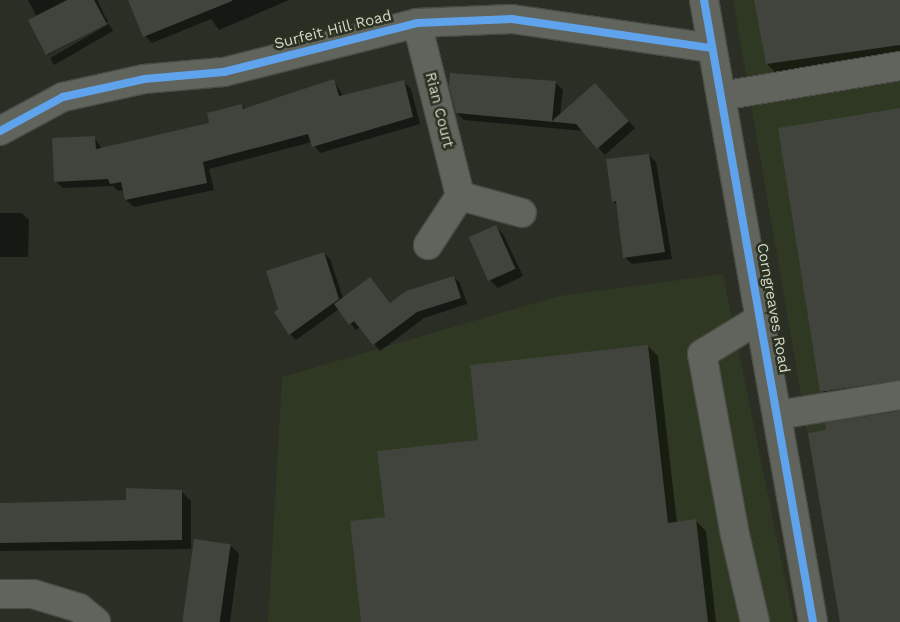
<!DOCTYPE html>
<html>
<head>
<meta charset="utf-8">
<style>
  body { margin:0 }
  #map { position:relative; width:900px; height:622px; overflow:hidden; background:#2a2e25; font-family:"Work Sans",sans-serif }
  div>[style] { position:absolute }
  .built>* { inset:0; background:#2e3822 }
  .shadow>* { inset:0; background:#0007; transform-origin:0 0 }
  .building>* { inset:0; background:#40443c; transform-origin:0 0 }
  .roads { filter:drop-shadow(1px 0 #494c44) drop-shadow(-1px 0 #494c44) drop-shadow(0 1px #494c44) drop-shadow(0 -1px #494c44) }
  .minor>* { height:28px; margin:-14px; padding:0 14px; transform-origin:14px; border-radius:14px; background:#60645c }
  .cycleway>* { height:8px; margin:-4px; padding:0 4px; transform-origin:4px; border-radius:4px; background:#60a3ed }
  span { translate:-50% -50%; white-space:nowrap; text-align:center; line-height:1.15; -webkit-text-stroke:5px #2b3221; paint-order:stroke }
  .street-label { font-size:15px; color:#d3d8cd }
</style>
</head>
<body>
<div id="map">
  <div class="built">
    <i style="clip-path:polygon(733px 0,900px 0,900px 622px,840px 622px)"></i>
    <i style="clip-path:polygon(723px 274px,794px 622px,268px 622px,282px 377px,559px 296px)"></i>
  </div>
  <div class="shadow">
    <i style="clip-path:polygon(28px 0,97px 0,108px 22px,48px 55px,37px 17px)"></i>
    <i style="clip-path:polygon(138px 0,289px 0,219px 30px,211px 19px,152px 43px,145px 36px)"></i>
    <i style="clip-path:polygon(755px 0,900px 0,900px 56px,777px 74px,767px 64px)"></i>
    <i style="left:109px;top:24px;width:8px;height:68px;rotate:60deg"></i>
    <i style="clip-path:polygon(334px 81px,343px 96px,404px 82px,411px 89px,420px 124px,320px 153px,312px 142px,209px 169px,214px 190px,134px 207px,126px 200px,124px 190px,118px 191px,113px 186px,63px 188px,55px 181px,94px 137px,102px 149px,211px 124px,242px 105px,246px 110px)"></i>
    <i style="clip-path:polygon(555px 82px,563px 90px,560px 116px,602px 92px,635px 128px,605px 155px,583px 131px,464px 120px,457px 113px)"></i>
    <i style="clip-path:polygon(900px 110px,900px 391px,832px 402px,821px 392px)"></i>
    <i style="clip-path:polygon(649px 155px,656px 162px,672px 259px,632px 264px,624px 257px,618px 206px,613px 201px)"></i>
    <i style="clip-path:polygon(0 213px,22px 213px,29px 220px,28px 257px,0 257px)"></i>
    <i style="clip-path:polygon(496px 227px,503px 234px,523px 276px,498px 288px,491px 281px)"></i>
    <i style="clip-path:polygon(324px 253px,330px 259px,343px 298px,370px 278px,391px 304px,454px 277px,460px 283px,467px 304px,424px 318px,380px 351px,361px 327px,356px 330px,339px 309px,296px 340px,290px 334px)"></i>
    <i style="clip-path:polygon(648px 346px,658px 356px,677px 523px,696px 521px,706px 531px,716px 622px,362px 622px,386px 518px,480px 441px)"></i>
    <i style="clip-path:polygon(181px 491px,191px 501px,191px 549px,0 551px,0 504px,128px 501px)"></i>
    <i style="clip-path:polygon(231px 546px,239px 554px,230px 622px,182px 622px)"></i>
  </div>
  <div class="building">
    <i style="clip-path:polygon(67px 0,94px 0,107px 24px,46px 55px,28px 20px)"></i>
    <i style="clip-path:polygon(128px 0,232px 0,232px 1px,143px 37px)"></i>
    <i style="clip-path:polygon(754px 0,900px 0,900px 45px,766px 64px)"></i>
    <i style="clip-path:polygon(450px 73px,556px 81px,552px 121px,595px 83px,629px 121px,597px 149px,576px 124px,456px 113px,449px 86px)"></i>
    <i style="clip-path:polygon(334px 79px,339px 96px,404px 80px,413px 117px,312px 147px,308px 134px,203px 162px,207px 183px,125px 200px,121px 182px,110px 184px,108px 179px,54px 182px,52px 138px,95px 136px,96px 149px,209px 123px,207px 113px,242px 104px,243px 109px)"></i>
    <i style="clip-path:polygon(900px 108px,900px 380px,820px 392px,778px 128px)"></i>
    <i style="clip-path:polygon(649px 154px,665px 252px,623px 258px,616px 201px,612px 202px,606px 159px)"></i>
    <i style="left:496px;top:225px;width:48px;height:30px;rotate:66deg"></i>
    <i style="clip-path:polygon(324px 252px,339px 299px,289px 335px,274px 312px,278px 309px,266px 271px)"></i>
    <i style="clip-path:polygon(454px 276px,461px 298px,417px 312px,373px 345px,354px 321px,349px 325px,334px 304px,370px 277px,390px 303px,406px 291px)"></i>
    <i style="clip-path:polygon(648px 345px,668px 523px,696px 519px,708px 622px,361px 622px,350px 521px,385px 517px,377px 451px,478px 440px,470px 365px)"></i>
    <i style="clip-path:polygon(900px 411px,900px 622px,840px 622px,808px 433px,826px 430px,825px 423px)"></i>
    <i style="clip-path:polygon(126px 488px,182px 490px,182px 540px,0 543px,0 503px,126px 500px)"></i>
    <i style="left:194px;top:539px;width:37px;height:84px;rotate:8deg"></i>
  </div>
  <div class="roads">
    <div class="minor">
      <i style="left:704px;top:0;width:631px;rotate:80.06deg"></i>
      <i style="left:417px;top:23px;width:178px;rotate:76deg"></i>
      <i style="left:721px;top:96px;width:181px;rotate:-9.5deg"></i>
      <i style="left:0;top:131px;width:72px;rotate:-28.4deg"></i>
      <i style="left:63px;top:97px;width:83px;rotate:-12.5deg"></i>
      <i style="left:144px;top:79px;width:80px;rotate:-5deg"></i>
      <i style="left:224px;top:72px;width:199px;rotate:-14.2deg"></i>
      <i style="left:417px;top:23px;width:95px;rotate:-2.4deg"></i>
      <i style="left:512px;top:19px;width:202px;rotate:8.3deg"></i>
      <i style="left:428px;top:245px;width:59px;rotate:-56.9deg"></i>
      <i style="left:460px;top:196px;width:64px;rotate:15.3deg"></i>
      <i style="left:778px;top:415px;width:124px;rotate:-9.3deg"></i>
      <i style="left:0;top:594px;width:33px"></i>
      <i style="left:33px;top:594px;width:48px;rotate:16.9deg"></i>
      <i style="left:79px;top:608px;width:22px;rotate:39deg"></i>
      <i style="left:755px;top:622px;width:89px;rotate:-102.9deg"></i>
      <i style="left:735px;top:535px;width:184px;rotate:-100.3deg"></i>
      <i style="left:702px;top:354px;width:69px;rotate:-31.4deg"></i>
    </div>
  </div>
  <div class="cycleway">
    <i style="left:704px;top:0;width:631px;rotate:80.06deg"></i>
    <i style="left:0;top:131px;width:72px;rotate:-28.4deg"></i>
    <i style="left:63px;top:97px;width:83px;rotate:-12.5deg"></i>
    <i style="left:144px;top:79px;width:80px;rotate:-5deg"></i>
    <i style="left:224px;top:72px;width:199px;rotate:-14.2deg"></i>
    <i style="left:417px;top:23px;width:95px;rotate:-2.4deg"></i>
    <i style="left:512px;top:19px;width:202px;rotate:8.3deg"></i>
  </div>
  <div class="street-label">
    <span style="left:333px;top:30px;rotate:-14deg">Surfeit Hill Road</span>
    <span style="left:439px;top:110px;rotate:76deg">Rian Court</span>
    <span style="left:773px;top:308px;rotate:80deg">Corngreaves Road</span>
  </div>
</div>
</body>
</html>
